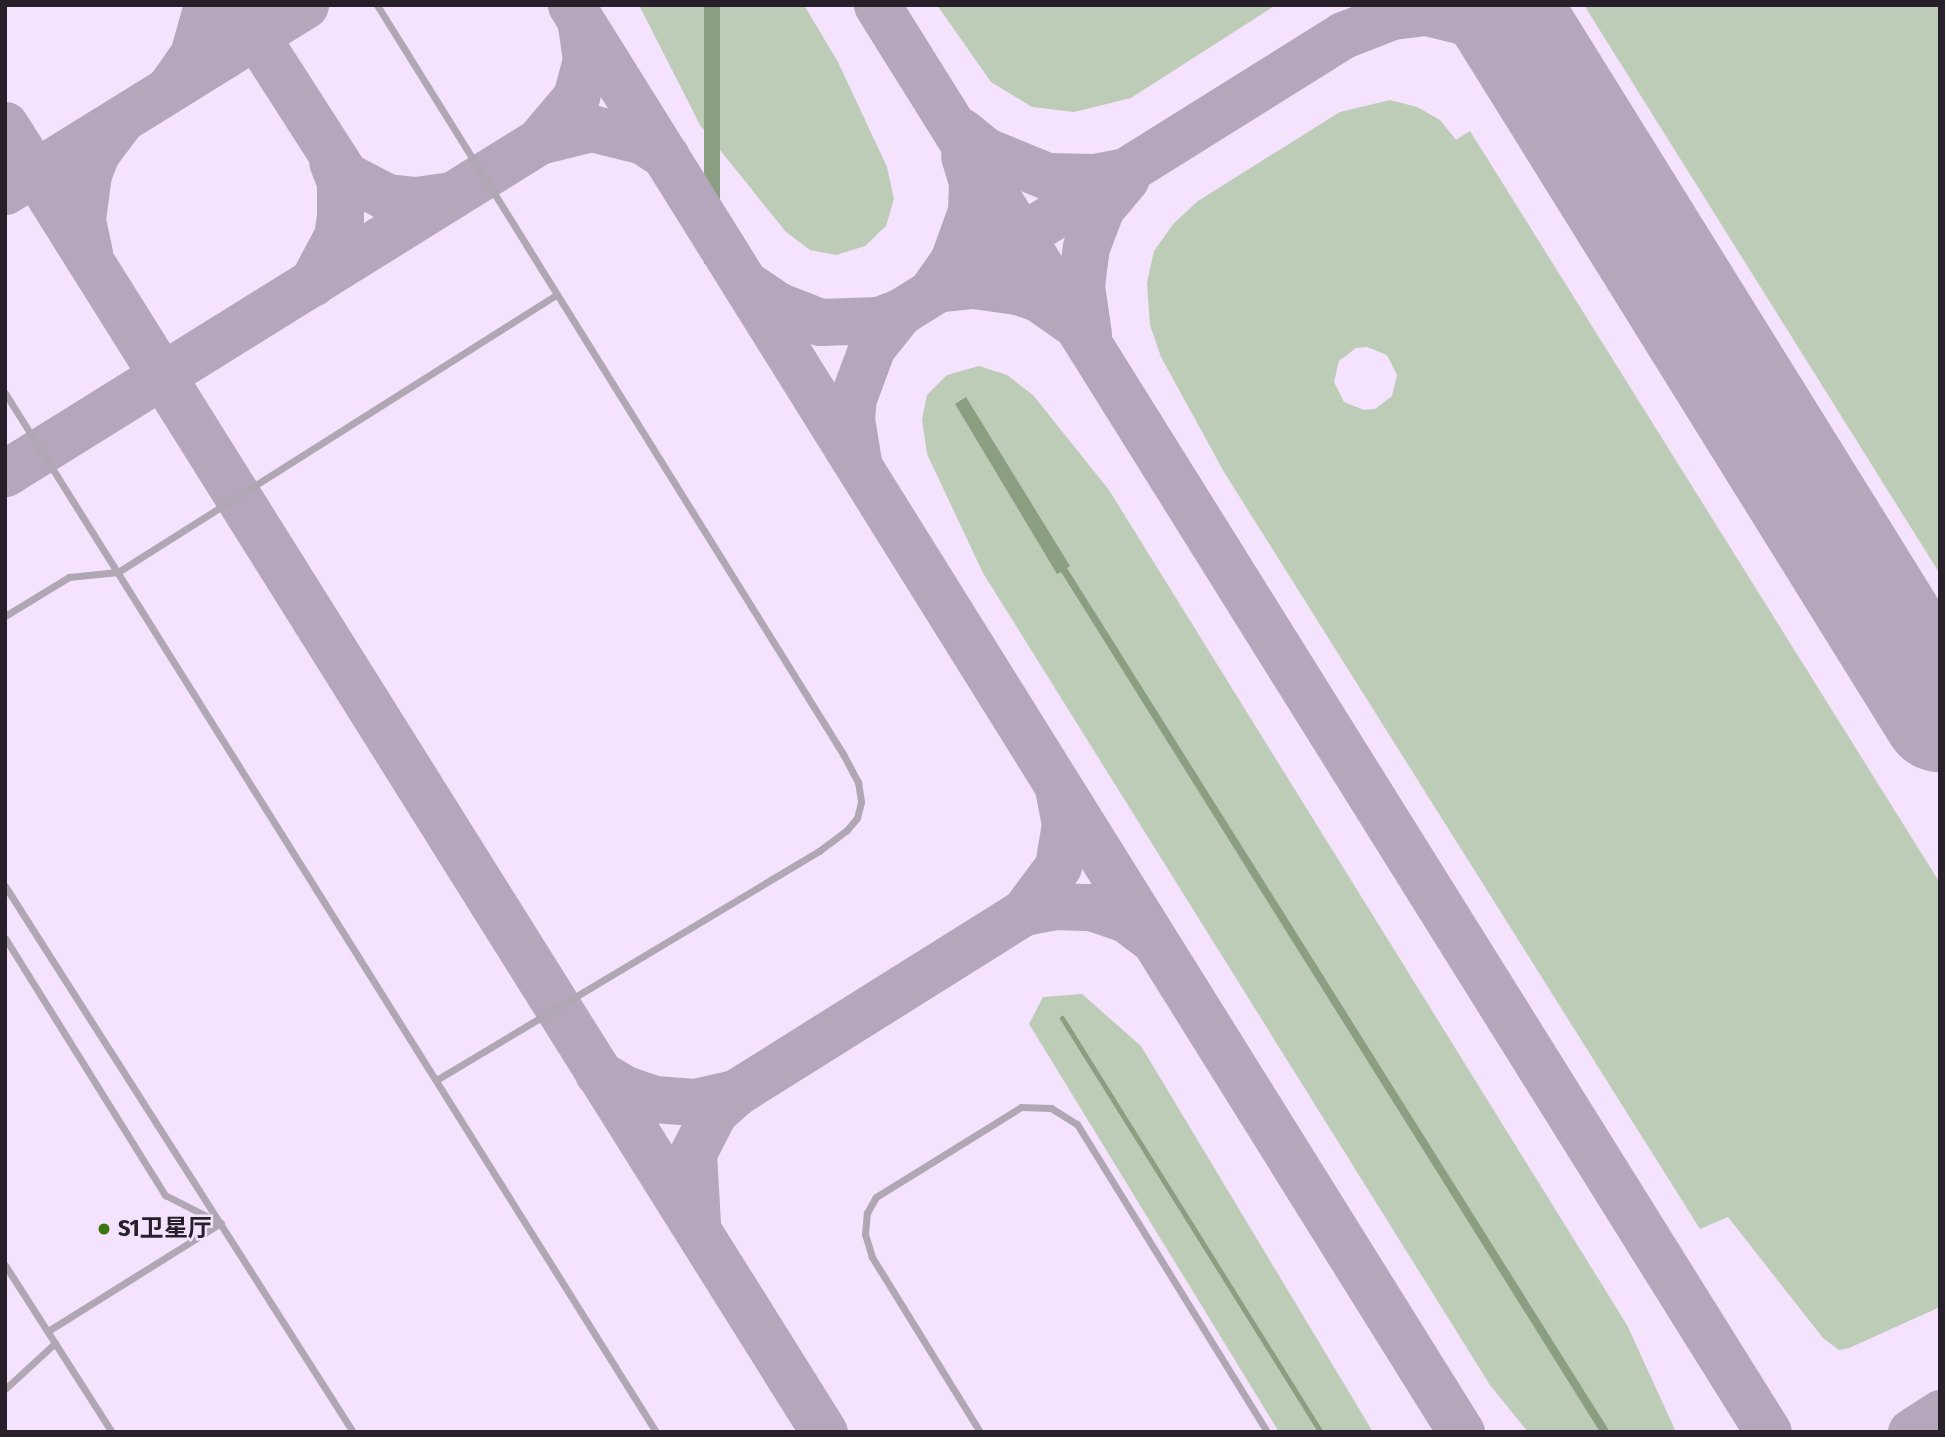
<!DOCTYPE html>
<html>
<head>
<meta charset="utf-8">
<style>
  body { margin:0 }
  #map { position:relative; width:1945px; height:1437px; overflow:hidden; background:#f5e2fd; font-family:"Fira Sans Condensed","Noto Sans SC",sans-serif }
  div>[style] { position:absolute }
  .green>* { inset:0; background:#bdccb6 }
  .water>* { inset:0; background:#8a9f81; transform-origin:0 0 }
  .stream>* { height:5px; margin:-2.5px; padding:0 2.5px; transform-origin:2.5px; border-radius:2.5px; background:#8a9f81 }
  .taxiway>* { height:47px; margin:-23.5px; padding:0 23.5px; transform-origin:23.5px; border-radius:23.5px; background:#b5a6bc }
  .runway>* { height:117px; margin:-58.5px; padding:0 58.5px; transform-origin:58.5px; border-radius:58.5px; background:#b5a6bc }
  .lane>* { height:7px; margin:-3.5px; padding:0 3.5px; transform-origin:3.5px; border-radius:3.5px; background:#b0a6b4 }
  .dots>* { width:19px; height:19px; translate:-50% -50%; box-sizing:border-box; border:4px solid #f5e2fd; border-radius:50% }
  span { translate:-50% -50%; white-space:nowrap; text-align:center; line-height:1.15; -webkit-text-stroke:5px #f5e2fd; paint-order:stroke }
  .poi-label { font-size:24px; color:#27202a; font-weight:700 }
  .left { translate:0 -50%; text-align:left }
  .frame { position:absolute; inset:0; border:7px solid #27202a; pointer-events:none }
</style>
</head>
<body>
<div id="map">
  <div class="green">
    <i style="clip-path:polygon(639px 5px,804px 5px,838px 62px,887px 167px,894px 199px,886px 226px,865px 246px,836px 255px,810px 250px,786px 232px,700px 125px)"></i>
    <i style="clip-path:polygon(937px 5px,1276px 5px,1131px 98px,1074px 112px,1032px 107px,991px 82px)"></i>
    <i style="clip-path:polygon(1584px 5px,1940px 5px,1940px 574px)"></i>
    <i style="clip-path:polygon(evenodd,1390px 100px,1417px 107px,1440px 120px,1456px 140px,1470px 131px,1940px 883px,1940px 1307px,1849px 1348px,1839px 1350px,1823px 1338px,1728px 1217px,1700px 1229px,1224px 472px,1161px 357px,1150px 325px,1147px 283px,1154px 251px,1174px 223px,1198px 201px,1340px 112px,1390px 100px,1367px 347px,1387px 355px,1397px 375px,1392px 396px,1375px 409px,1364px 410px,1344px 402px,1334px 382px,1339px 361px,1356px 348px,1367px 347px)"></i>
    <i style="clip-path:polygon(979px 366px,1007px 375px,1033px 395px,1109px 490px,1627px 1325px,1676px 1432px,1528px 1432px,1490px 1385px,983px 573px,927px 454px,922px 419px,927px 395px,947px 375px)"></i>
    <i style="clip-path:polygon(1082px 994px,1141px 1046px,1373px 1432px,1279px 1432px,1029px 1024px,1043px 997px)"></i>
  </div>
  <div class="water">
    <i style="left:704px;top:5px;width:16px;height:259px"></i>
    <i style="clip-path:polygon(966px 397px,1070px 566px,1067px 568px,1610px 1432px,1600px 1432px,1061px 572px,1057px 574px,955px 404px)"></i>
  </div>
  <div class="stream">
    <i style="left:1062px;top:1018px;width:488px;rotate:58deg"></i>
  </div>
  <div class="taxiway">
    <i style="left:236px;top:5px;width:202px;rotate:57.3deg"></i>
    <i style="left:345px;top:175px;width:47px;rotate:27.6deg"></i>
    <i style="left:387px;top:197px;width:29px;rotate:6deg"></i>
    <i style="left:416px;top:200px;width:36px;rotate:-8deg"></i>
    <i style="left:571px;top:5px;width:1682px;rotate:58.05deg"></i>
    <i style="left:877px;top:5px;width:1682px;rotate:58.02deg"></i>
    <i style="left:171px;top:86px;width:38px;rotate:-55deg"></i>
    <i style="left:193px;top:55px;width:52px;rotate:-74.4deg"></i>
    <i style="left:5px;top:125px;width:1542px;rotate:57.93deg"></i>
    <i style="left:961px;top:131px;width:32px;rotate:39deg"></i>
    <i style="left:986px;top:151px;width:66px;rotate:22.3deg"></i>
    <i style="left:1047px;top:176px;width:47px;rotate:1.2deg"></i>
    <i style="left:1094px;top:177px;width:25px;rotate:-11deg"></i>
    <i style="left:539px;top:141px;width:54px;rotate:-14deg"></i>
    <i style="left:591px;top:128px;width:54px;rotate:14deg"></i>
    <i style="left:643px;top:141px;width:27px;rotate:33deg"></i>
    <i style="left:5px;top:191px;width:353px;rotate:-31.8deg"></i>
    <i style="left:89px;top:253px;width:35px;rotate:-102deg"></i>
    <i style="left:82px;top:219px;width:45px;rotate:-82.4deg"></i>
    <i style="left:88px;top:174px;width:22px;rotate:-69deg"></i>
    <i style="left:96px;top:153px;width:36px;rotate:-53deg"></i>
    <i style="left:312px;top:283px;width:53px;rotate:-62deg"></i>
    <i style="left:337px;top:236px;width:18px;rotate:-81deg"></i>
    <i style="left:340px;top:218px;width:36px;rotate:-90deg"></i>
    <i style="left:340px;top:182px;width:22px;rotate:-111deg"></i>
    <i style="left:749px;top:286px;width:36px;rotate:34deg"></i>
    <i style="left:779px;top:306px;width:44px;rotate:21.3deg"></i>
    <i style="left:820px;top:322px;width:58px;rotate:-2deg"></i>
    <i style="left:878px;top:320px;width:23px;rotate:-20deg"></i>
    <i style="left:900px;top:312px;width:522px;rotate:-32.02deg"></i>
    <i style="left:1343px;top:35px;width:53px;rotate:-21.2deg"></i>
    <i style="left:1392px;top:16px;width:34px;rotate:-7deg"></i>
    <i style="left:1426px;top:12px;width:60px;rotate:13.6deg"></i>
    <i style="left:1484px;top:26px;width:31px;rotate:25deg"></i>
    <i style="left:1512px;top:39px;width:51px;rotate:46.6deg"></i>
    <i style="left:934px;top:288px;width:33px;rotate:-55deg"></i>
    <i style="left:953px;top:261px;width:53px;rotate:-70.2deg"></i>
    <i style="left:971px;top:211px;width:29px;rotate:-88deg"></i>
    <i style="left:972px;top:182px;width:27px;rotate:-107deg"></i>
    <i style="left:934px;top:289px;width:39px;rotate:-6deg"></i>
    <i style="left:973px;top:285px;width:44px;rotate:7.8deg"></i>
    <i style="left:1017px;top:291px;width:22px;rotate:18deg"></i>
    <i style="left:1038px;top:298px;width:40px;rotate:34.9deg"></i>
    <i style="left:1088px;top:334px;width:49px;rotate:-98.3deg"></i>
    <i style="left:1081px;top:286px;width:39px;rotate:-83deg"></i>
    <i style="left:1086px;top:247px;width:42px;rotate:-69deg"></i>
    <i style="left:1101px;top:208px;width:38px;rotate:-50deg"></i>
    <i style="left:858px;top:462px;width:44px;rotate:-99.2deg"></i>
    <i style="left:851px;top:419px;width:21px;rotate:-85deg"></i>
    <i style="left:853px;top:398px;width:54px;rotate:-69.6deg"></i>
    <i style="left:872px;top:347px;width:45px;rotate:-51.3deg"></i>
    <i style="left:5px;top:473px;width:629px;rotate:-31.87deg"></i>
    <i style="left:539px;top:141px;width:57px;rotate:-49.9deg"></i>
    <i style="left:576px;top:97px;width:38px;rotate:-75deg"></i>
    <i style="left:586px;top:60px;width:37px;rotate:-98deg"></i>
    <i style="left:1024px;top:912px;width:31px;rotate:-11deg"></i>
    <i style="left:1054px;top:906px;width:37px;rotate:2deg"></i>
    <i style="left:1091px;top:907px;width:37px;rotate:19deg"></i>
    <i style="left:1126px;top:919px;width:31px;rotate:37deg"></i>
    <i style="left:598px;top:1073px;width:31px;rotate:31deg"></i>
    <i style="left:625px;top:1089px;width:31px;rotate:19deg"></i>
    <i style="left:654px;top:1099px;width:41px;rotate:4.2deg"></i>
    <i style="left:695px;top:1102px;width:41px;rotate:-12.7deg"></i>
    <i style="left:697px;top:1224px;width:71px;rotate:-93.2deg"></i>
    <i style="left:693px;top:1153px;width:46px;rotate:-62.9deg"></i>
    <i style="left:714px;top:1112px;width:28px;rotate:-42deg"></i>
    <i style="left:735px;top:1093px;width:341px;rotate:-32.1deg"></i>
    <i style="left:1024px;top:912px;width:57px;rotate:-53.5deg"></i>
    <i style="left:1058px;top:866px;width:43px;rotate:-80.5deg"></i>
    <i style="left:1065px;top:824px;width:36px;rotate:-101deg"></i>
    <i style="left:1911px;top:1432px;width:35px;rotate:-33deg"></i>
  </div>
  <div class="runway">
    <i style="left:1500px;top:5px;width:834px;rotate:58.14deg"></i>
  </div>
  <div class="lane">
    <i style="left:377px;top:5px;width:882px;rotate:58.11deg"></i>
    <i style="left:843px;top:754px;width:32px;rotate:62deg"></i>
    <i style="left:858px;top:782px;width:20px;rotate:81deg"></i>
    <i style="left:861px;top:802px;width:16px;rotate:104deg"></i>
    <i style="left:857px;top:818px;width:16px;rotate:130deg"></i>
    <i style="left:847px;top:830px;width:35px;rotate:143deg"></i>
    <i style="left:819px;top:851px;width:445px;rotate:149.1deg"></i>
    <i style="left:5px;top:393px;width:1226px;rotate:57.93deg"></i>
    <i style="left:5px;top:616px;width:75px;rotate:-31.4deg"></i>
    <i style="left:69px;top:577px;width:49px;rotate:-5.8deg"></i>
    <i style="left:118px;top:572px;width:518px;rotate:-32.31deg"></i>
    <i style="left:5px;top:886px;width:647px;rotate:57.49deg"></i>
    <i style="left:5px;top:938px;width:303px;rotate:58.1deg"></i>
    <i style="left:165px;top:1195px;width:62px;rotate:27deg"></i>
    <i style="left:5px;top:1265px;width:198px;rotate:57.4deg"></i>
    <i style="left:48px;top:1331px;width:204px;rotate:-32deg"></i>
    <i style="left:5px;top:1389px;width:68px;rotate:-42.6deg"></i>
    <i style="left:980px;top:1432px;width:206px;rotate:-121.7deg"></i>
    <i style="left:872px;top:1257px;width:24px;rotate:-107deg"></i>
    <i style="left:865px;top:1234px;width:21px;rotate:-85deg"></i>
    <i style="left:867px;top:1213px;width:18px;rotate:-61deg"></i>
    <i style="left:876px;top:1197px;width:171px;rotate:-31.8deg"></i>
    <i style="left:1021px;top:1107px;width:30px;rotate:2deg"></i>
    <i style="left:1051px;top:1108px;width:31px;rotate:32deg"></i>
    <i style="left:1077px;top:1124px;width:362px;rotate:58.3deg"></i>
  </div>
  <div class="dots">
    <i style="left:104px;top:1229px;background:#39760f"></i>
  </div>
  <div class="poi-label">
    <span class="left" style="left:118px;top:1229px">S1卫星厅</span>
  </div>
  <div class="frame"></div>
</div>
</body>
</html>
